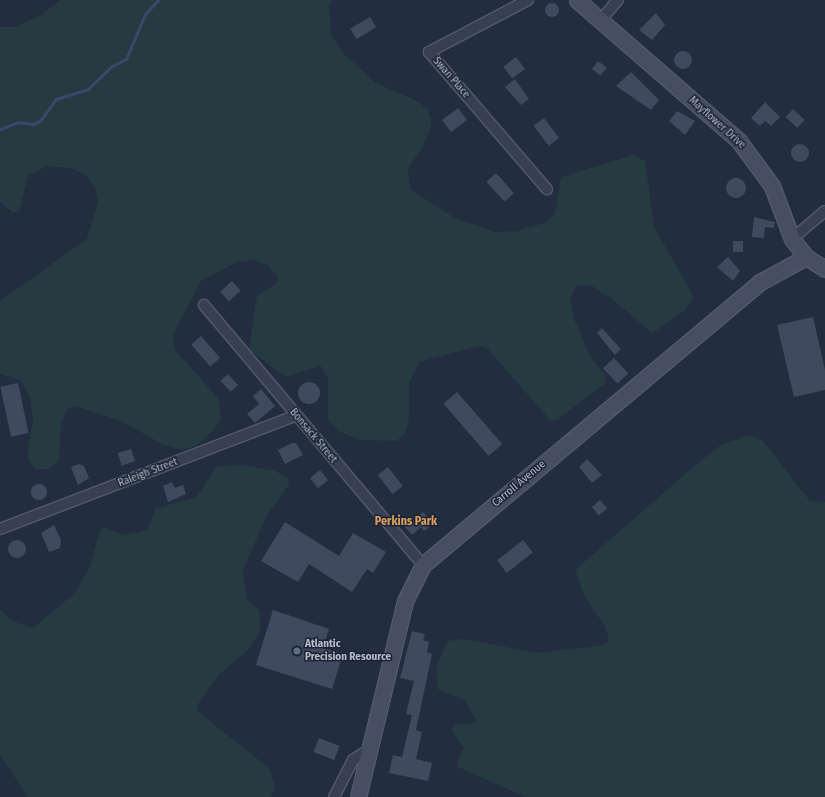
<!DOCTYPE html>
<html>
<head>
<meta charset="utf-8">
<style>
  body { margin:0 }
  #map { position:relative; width:825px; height:797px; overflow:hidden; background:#232d40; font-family:"Fira Sans Condensed",sans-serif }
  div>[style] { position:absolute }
  .green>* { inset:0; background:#253b41 }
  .stream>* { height:3px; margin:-1.5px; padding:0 1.5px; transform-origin:1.5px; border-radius:1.5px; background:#38496a }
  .building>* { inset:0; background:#3f4a60; transform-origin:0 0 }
  .round { border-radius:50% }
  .roads { filter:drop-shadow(1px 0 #535a6a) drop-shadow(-1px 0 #535a6a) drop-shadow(0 1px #535a6a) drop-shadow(0 -1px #535a6a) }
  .street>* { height:10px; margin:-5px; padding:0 5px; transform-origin:5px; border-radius:5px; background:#383f50 }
  .secondary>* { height:15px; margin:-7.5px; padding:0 7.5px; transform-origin:7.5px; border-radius:7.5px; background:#454e63 }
  .dots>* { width:11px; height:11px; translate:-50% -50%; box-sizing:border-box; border:2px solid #1d2435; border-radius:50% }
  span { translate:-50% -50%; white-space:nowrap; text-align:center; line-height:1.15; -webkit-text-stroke:3px #1d2435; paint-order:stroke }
  .street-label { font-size:11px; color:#b4bbca }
  .poi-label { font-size:11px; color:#b4bbca; font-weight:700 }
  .left { translate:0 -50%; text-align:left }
  .neighbourhood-label { font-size:12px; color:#da9f5f; font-weight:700 }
</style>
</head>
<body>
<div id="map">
  <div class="green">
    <i style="clip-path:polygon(60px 0,332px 0,329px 4px,331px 35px,344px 54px,376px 83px,417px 101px,428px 110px,432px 124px,421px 150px,408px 168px,410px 189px,453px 217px,495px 232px,516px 231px,544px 223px,555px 214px,561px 177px,633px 155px,645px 161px,654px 227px,694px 297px,684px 311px,652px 333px,611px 298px,592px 286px,577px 285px,570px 297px,574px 319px,591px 358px,606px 377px,604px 384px,557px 420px,550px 420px,486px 347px,479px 346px,419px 362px,409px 383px,409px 419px,405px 434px,396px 441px,361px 440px,340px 432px,328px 421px,328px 378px,321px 366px,285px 377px,249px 349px,257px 295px,276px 284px,278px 277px,268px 265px,253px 260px,237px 262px,201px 281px,173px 335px,175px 350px,219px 399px,221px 420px,212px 432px,196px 446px,182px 450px,166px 446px,119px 420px,75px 406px,68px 409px,61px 422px,59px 460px,48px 469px,34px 469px,27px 456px,33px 421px,30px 397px,20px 380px,0 374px,0 301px,87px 239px,98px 202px,95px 187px,86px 175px,71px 168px,47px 166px,28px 176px,19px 212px,12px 212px,0 202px,0 27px,15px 27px,43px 14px)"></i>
    <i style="clip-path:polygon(749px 435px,762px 440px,810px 501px,825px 502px,825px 797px,526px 797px,458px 767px,457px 760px,464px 748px,451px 729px,456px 724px,471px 724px,477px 720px,464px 700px,438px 689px,436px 668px,448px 641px,462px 639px,538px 653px,603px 645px,609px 640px,605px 626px,586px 599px,575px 570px,698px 463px,721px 445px)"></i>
    <i style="clip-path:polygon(239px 465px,275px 471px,288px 478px,289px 484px,267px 515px,243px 570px,247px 599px,260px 611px,260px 632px,248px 650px,220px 674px,198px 704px,197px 711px,269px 768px,275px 788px,271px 797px,28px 797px,0 755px,0 609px,12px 621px,33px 628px,75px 593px,90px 567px,99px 532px,104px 527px,125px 535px,147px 530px,155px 509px,196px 497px,217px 467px)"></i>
  </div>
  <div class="stream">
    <i style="left:0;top:129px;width:19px;rotate:-21deg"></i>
    <i style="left:18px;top:122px;width:15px;rotate:8deg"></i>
    <i style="left:33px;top:124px;width:8px;rotate:-23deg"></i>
    <i style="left:40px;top:121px;width:27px;rotate:-54deg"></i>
    <i style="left:56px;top:99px;width:34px;rotate:-17deg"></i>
    <i style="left:88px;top:89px;width:33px;rotate:-44deg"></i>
    <i style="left:112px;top:66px;width:16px;rotate:-27deg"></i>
    <i style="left:126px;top:59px;width:49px;rotate:-67.1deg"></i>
    <i style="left:145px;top:14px;width:19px;rotate:-47deg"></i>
  </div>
  <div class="building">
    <i class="round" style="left:545px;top:3px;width:14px;height:14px"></i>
    <i style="clip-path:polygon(656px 13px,665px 25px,652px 40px,639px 30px)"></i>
    <i style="left:370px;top:17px;width:12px;height:23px;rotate:59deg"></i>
    <i class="round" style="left:674px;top:51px;width:18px;height:18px"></i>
    <i style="left:516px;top:57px;width:15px;height:16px;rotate:53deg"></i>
    <i style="left:598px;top:61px;width:11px;height:10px;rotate:38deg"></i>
    <i style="clip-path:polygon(631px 72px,659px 100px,651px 110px,616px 86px)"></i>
    <i style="clip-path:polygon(515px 79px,529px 99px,521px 105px,505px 87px)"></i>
    <i style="clip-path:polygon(765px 102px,780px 117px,771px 126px,765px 121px,760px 126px,751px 118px)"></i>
    <i style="left:458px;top:108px;width:15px;height:20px;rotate:53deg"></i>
    <i style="left:793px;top:109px;width:16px;height:11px;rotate:43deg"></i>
    <i style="clip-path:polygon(677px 111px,695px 121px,685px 135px,669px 121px)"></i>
    <i style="left:544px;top:118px;width:25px;height:13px;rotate:53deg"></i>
    <i class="round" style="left:791px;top:144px;width:18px;height:18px"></i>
    <i style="left:496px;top:173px;width:27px;height:13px;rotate:48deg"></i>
    <i class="round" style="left:726px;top:178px;width:20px;height:20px"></i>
    <i style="clip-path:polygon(754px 217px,775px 222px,774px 228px,765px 227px,764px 238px,752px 237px)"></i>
    <i style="left:743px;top:241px;width:11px;height:10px;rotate:90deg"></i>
    <i style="clip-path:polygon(728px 257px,740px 271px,733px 281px,717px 267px)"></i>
    <i style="left:232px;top:281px;width:13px;height:16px;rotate:48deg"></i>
    <i style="clip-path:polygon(813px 317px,825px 370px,825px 390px,794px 397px,777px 325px)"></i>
    <i style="clip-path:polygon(602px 328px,621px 349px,615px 355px,597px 333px)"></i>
    <i style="left:201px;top:336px;width:29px;height:13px;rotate:49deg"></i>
    <i style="left:614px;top:358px;width:21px;height:15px;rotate:47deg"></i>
    <i style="left:228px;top:374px;width:15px;height:10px;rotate:48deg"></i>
    <i class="round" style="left:298px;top:382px;width:22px;height:22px"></i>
    <i style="left:18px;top:383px;width:51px;height:18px;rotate:78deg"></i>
    <i style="clip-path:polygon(261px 389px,275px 406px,255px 423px,247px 414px,259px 404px,253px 396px)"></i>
    <i style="left:457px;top:392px;width:69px;height:18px;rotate:49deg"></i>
    <i style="clip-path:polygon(292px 443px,296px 443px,303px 455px,285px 464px,278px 450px)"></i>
    <i style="left:131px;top:449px;width:13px;height:14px;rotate:72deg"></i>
    <i style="clip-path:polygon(587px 459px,602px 475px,592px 483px,579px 467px)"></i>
    <i style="clip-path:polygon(79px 464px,84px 466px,89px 478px,78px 485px,71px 467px)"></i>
    <i style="left:388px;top:467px;width:24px;height:13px;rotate:52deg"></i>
    <i style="left:320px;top:470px;width:13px;height:13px;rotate:51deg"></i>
    <i style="clip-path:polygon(172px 482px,175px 488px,183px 485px,186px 494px,168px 502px,163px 486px)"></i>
    <i class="round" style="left:31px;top:484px;width:16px;height:16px"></i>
    <i style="left:600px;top:500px;width:11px;height:11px;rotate:49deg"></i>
    <i style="clip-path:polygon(423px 512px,433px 524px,424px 531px,421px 527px,412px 535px,405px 527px)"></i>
    <i style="clip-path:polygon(285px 522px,339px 556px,353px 533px,386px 552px,373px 573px,367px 569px,352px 592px,309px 564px,298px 582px,261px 561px)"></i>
    <i style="clip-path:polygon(54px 525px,61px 540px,60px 548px,49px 552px,41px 533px)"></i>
    <i style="left:523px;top:540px;width:16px;height:33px;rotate:52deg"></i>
    <i class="round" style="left:8px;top:540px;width:18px;height:18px"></i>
    <i style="clip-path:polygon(273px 610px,329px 629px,323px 648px,343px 654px,332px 689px,256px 665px)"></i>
    <i style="clip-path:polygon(412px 631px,425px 634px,423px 640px,429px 642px,427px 652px,432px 654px,416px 730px,422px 732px,416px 759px,432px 763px,428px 781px,389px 773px,393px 755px,402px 757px,412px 715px,406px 714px,414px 681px,400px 678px)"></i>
    <i style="left:319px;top:738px;width:22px;height:15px;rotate:21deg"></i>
  </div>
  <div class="roads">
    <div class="street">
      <i style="left:528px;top:0;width:112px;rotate:152.3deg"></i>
      <i style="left:429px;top:52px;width:181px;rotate:49.3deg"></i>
      <i style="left:601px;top:20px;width:26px;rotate:-50deg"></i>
      <i style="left:792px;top:239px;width:43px;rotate:-40.3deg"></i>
      <i style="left:204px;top:305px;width:340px;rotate:49.9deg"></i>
      <i style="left:0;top:529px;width:316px;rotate:-21deg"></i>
      <i style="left:334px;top:797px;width:42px;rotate:-62.8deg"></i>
      <i style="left:353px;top:760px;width:17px;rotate:-33deg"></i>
    </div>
    <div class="secondary">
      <i style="left:577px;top:0;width:215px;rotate:41deg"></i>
      <i style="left:739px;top:141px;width:56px;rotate:53.7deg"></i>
      <i style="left:772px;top:186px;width:57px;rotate:69.3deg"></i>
      <i style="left:792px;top:239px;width:23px;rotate:52deg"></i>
      <i style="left:806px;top:257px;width:22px;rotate:32deg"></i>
      <i style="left:358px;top:797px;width:202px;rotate:-76.5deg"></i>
      <i style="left:405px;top:601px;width:40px;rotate:-63.4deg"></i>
      <i style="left:423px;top:565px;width:440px;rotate:-40deg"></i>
      <i style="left:760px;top:282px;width:52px;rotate:-28.5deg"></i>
    </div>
  </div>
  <div class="dots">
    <i style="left:297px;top:651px;background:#5c6f8a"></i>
  </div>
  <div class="street-label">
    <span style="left:451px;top:78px;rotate:49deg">Swan Place</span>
    <span style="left:717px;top:123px;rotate:42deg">Mayflower Drive</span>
    <span style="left:313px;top:436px;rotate:50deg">Bonsack Street</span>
    <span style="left:148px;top:473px;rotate:-21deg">Raleigh Street</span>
    <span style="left:519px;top:484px;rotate:-40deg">Carroll Avenue</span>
  </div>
  <div class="poi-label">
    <span class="left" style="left:305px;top:651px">Atlantic<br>Precision Resource</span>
  </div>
  <div class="neighbourhood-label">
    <span style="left:406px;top:522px">Perkins Park</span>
  </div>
</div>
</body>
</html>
